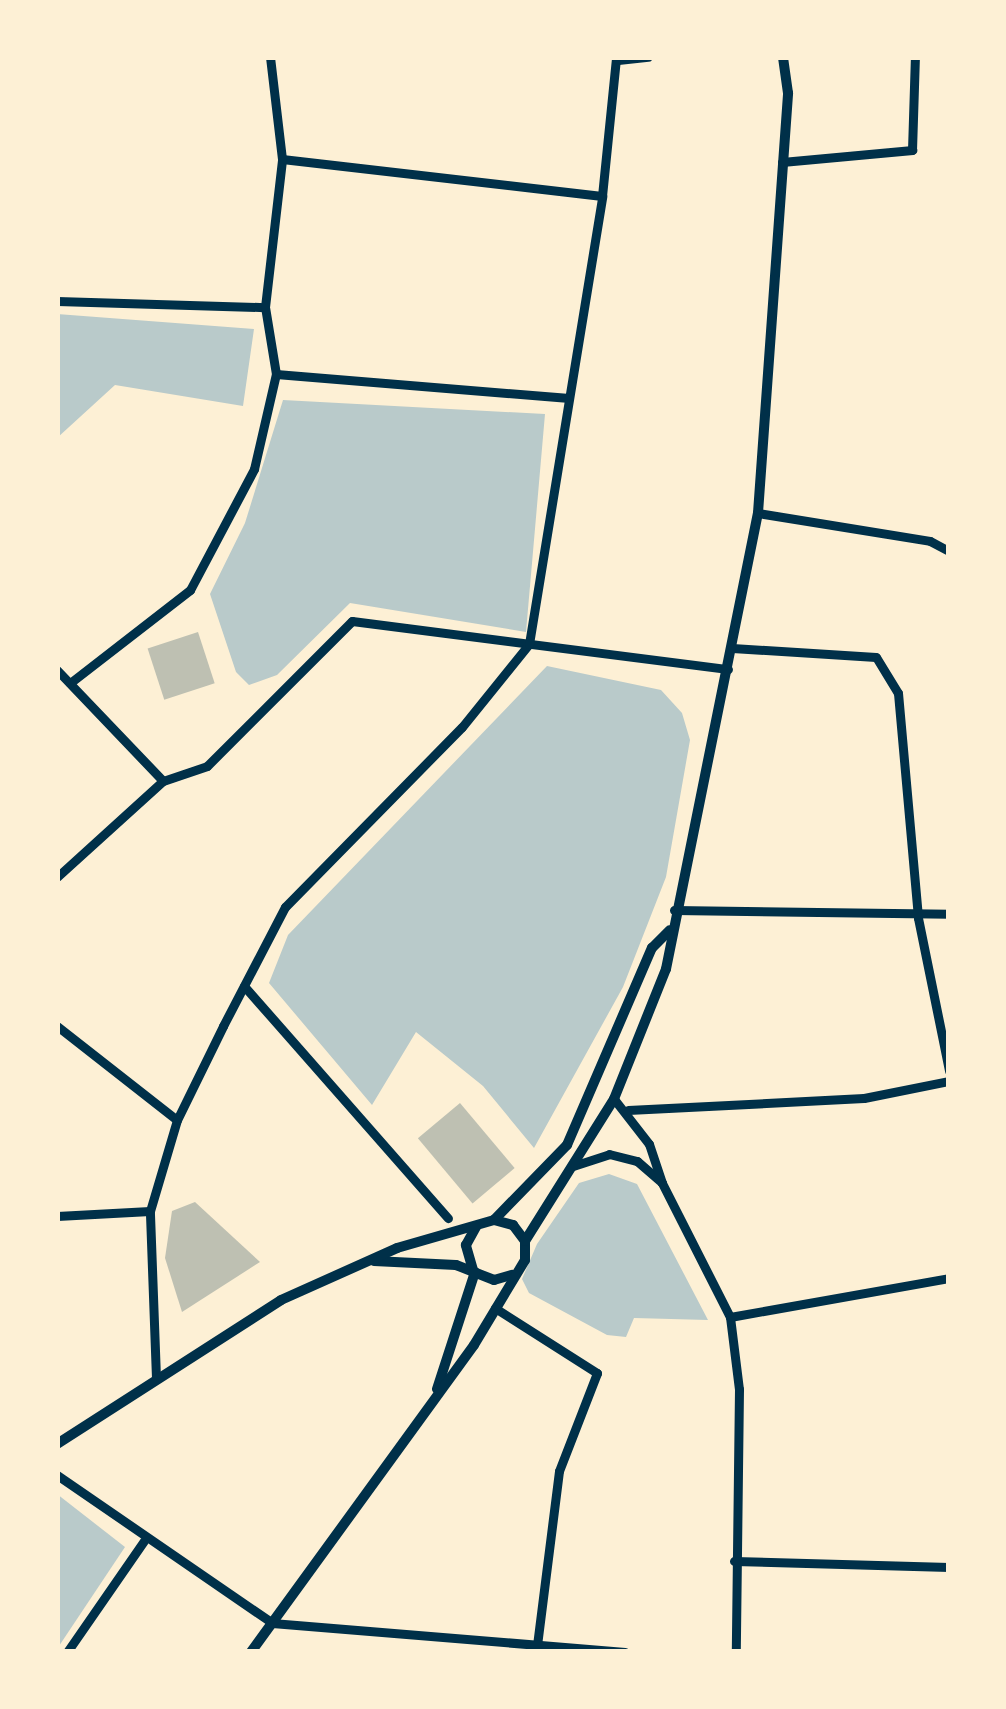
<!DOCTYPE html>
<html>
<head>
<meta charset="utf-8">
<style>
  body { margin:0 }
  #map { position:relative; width:1006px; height:1709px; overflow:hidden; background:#fdf0d5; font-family:Inter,sans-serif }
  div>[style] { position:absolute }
  .green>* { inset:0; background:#b9caca }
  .building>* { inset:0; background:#bec0b2; transform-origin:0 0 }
  .minor>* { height:9px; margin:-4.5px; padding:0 4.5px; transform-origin:4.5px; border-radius:4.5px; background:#003049 }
  .tertiary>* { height:10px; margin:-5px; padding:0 5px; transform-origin:5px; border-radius:5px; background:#003049 }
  span { translate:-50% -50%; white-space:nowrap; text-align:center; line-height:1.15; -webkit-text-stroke:9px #fdf0d5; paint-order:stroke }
  .frame { position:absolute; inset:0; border:60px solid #fdf0d5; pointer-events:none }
</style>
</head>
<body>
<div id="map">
  <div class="green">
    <i style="clip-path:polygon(57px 314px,254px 329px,243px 406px,115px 385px,57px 438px)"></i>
    <i style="clip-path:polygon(283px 400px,545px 414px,526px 632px,350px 603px,277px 675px,249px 685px,236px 672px,210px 594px,245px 523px)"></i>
    <i style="clip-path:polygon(547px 666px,661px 690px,682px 713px,690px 740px,666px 877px,623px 987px,534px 1148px,483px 1086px,416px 1032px,372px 1105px,269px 983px,288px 935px)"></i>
    <i style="clip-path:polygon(609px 1174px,637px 1184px,708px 1320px,634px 1318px,626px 1337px,607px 1335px,529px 1293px,522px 1279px,537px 1244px,579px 1183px)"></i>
    <i style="clip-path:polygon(57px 1494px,125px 1547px,57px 1649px)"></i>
  </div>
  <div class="building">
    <i style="left:198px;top:632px;width:54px;height:53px;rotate:72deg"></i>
    <i style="left:460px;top:1103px;width:85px;height:55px;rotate:50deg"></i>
    <i style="clip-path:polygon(195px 1202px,260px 1262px,182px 1312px,165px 1258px,172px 1211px)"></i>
  </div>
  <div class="minor">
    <i style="left:618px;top:60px;width:30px;rotate:-6deg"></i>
    <i style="left:282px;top:159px;width:322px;rotate:6.6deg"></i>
    <i style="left:782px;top:162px;width:131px;rotate:-5.3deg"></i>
    <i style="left:912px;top:150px;width:93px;rotate:-88.2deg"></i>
    <i style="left:57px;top:301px;width:208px;rotate:1.7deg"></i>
    <i style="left:276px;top:374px;width:294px;rotate:4.7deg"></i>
    <i style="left:758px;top:513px;width:174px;rotate:9.2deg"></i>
    <i style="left:930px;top:541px;width:21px;rotate:28deg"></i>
    <i style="left:732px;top:648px;width:144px;rotate:3.6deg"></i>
    <i style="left:876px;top:657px;width:42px;rotate:58.6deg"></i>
    <i style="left:898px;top:693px;width:226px;rotate:84.9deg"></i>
    <i style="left:918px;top:918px;width:156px;rotate:78.5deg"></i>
    <i style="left:57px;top:670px;width:153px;rotate:46.3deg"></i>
    <i style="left:70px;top:683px;width:152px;rotate:-37.8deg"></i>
    <i style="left:190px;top:590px;width:137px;rotate:-62.1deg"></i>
    <i style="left:254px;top:469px;width:98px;rotate:-77deg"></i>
    <i style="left:276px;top:374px;width:68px;rotate:-99.3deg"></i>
    <i style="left:265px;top:307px;width:149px;rotate:-83.4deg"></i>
    <i style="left:282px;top:159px;width:103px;rotate:-96.7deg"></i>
    <i style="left:57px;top:877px;width:143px;rotate:-42.2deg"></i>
    <i style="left:163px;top:781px;width:46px;rotate:-18.8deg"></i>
    <i style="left:207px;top:766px;width:205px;rotate:-45deg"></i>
    <i style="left:352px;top:621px;width:379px;rotate:7.3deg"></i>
    <i style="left:674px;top:910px;width:275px;rotate:0.8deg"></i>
    <i style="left:244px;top:986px;width:309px;rotate:48.7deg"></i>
    <i style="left:57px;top:1026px;width:152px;rotate:38.1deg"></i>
    <i style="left:628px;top:1110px;width:236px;rotate:-2.9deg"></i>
    <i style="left:864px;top:1098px;width:87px;rotate:-11.3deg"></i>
    <i style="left:573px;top:1166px;width:38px;rotate:-18deg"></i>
    <i style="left:609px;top:1154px;width:29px;rotate:14deg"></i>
    <i style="left:637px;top:1161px;width:33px;rotate:41deg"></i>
    <i style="left:662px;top:1183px;width:41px;rotate:-108.4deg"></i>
    <i style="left:649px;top:1144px;width:57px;rotate:-127.9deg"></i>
    <i style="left:662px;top:1183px;width:150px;rotate:63.1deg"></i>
    <i style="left:730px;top:1317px;width:73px;rotate:82.9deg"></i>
    <i style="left:739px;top:1389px;width:263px;rotate:90.7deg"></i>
    <i style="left:57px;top:1216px;width:93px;rotate:-3.1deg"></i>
    <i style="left:495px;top:1308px;width:121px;rotate:32.5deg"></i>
    <i style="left:597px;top:1373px;width:105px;rotate:111.2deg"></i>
    <i style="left:559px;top:1471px;width:182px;rotate:97.2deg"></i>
    <i style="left:730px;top:1317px;width:222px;rotate:-10.1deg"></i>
    <i style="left:156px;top:1378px;width:167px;rotate:-92.1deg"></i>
    <i style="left:150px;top:1211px;width:95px;rotate:-73.5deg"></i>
    <i style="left:177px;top:1120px;width:105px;rotate:-63.9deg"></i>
    <i style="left:223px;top:1026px;width:134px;rotate:-62.5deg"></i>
    <i style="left:285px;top:907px;width:252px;rotate:-45.5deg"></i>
    <i style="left:462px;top:727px;width:107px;rotate:-51.1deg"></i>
    <i style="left:529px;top:644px;width:454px;rotate:-80.7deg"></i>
    <i style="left:602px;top:196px;width:140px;rotate:-84.2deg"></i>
    <i style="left:57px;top:1475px;width:261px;rotate:34.5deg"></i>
    <i style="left:272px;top:1623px;width:354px;rotate:4.7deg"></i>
    <i style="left:734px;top:1561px;width:215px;rotate:1.6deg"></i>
    <i style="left:67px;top:1652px;width:135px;rotate:-55.3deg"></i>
  </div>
  <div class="tertiary">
    <i style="left:494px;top:1220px;width:20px;rotate:15deg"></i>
    <i style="left:513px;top:1225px;width:20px;rotate:53deg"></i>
    <i style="left:374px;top:1261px;width:82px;rotate:2.8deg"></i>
    <i style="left:456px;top:1265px;width:41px;rotate:21.5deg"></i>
    <i style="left:494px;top:1280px;width:19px;rotate:-16deg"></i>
    <i style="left:473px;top:1270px;width:26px;rotate:-106deg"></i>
    <i style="left:466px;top:1245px;width:21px;rotate:-61deg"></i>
    <i style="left:437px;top:1389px;width:123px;rotate:-72deg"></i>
    <i style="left:57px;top:1444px;width:266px;rotate:-32.7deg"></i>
    <i style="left:281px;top:1300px;width:127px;rotate:-24.1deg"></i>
    <i style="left:397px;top:1248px;width:101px;rotate:-16.1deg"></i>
    <i style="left:494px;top:1220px;width:105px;rotate:-45.8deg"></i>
    <i style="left:567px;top:1145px;width:215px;rotate:-66.7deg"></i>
    <i style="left:652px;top:948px;width:25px;rotate:-45deg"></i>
    <i style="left:251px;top:1652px;width:379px;rotate:-54deg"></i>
    <i style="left:474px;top:1345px;width:99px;rotate:-59deg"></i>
    <i style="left:525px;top:1260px;width:19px;rotate:-90deg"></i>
    <i style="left:525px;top:1241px;width:168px;rotate:-57.9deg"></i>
    <i style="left:614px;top:1099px;width:140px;rotate:-68.2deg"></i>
    <i style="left:666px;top:969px;width:465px;rotate:-78.6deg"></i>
    <i style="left:758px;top:513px;width:421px;rotate:-85.9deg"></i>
    <i style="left:788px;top:93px;width:36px;rotate:-98deg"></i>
  </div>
  <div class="frame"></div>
</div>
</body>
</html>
